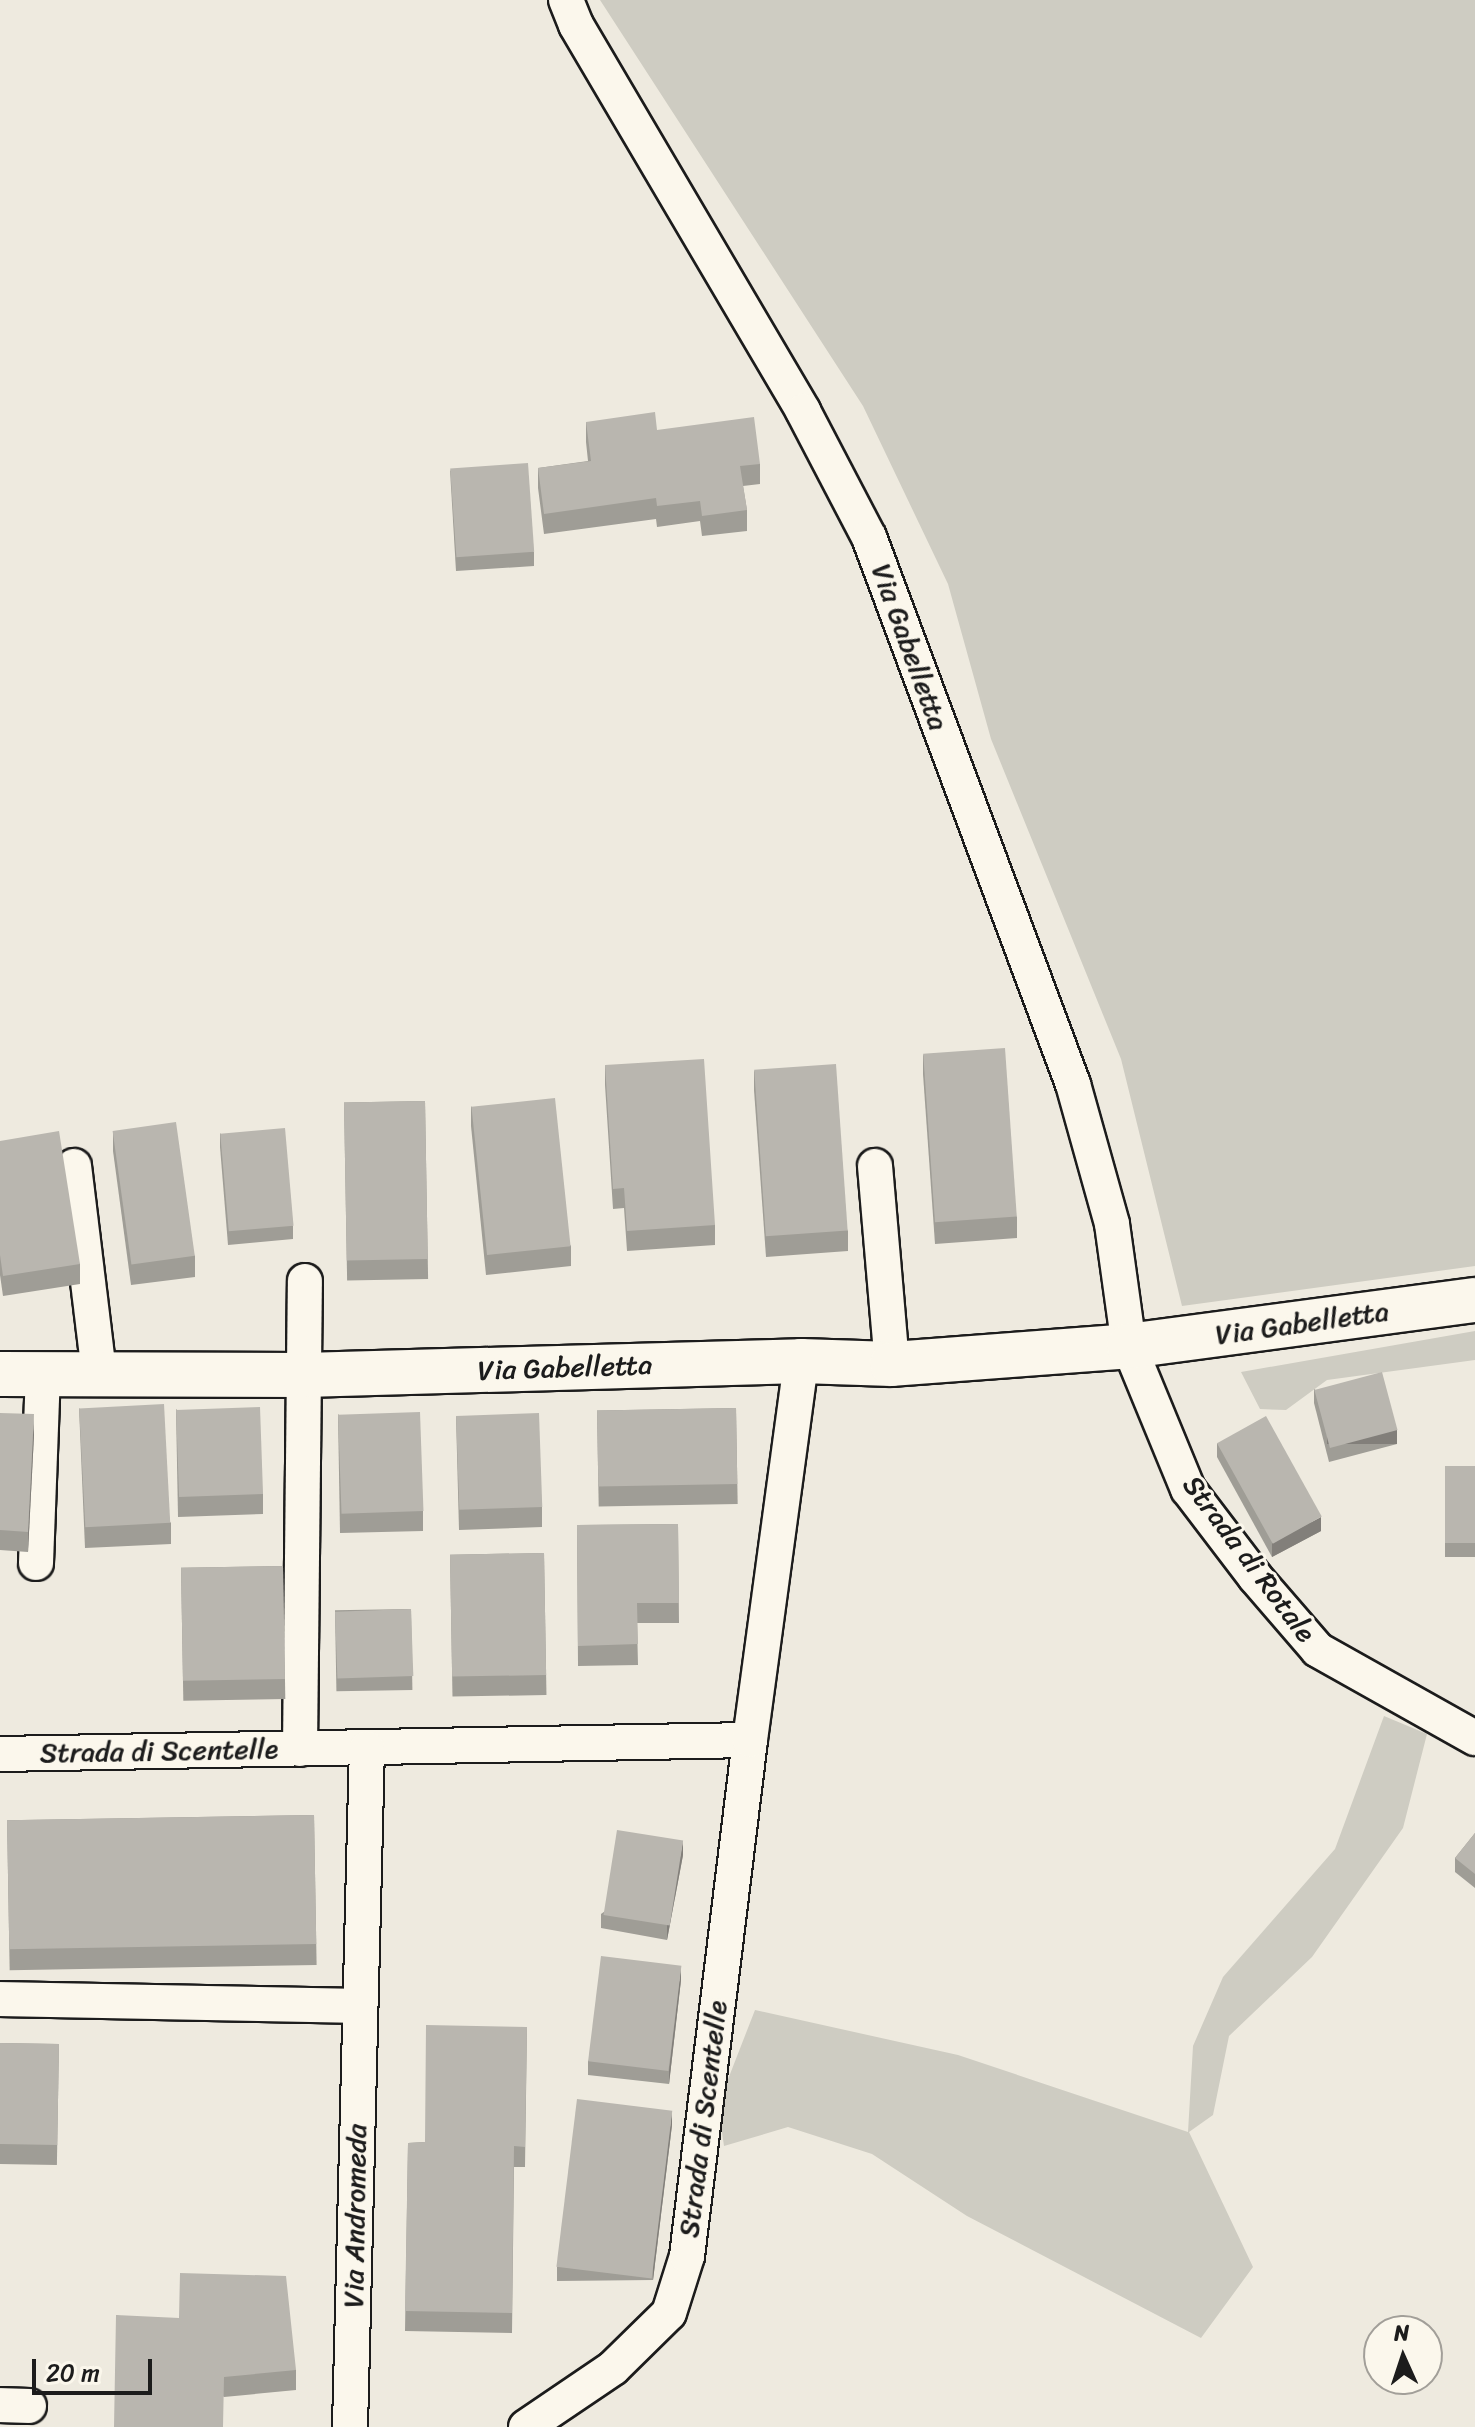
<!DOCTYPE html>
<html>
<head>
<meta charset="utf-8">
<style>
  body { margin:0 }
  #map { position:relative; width:1475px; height:2427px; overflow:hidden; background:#eeeadf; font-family:Sriracha,sans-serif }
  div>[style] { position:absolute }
  .green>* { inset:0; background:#ceccc2 }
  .roads { filter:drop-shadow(2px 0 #1c1c1c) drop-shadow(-2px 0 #1c1c1c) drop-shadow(0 2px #1c1c1c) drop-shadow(0 -2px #1c1c1c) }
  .street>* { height:34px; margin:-17px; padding:0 17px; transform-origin:17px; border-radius:17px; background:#fbf7ec }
  .secondary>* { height:44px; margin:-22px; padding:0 22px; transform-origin:22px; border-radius:22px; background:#fbf7ec }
  .wall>* { inset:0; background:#9f9d96; transform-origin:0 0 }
  .shaded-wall>* { inset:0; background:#827f7a; transform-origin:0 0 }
  .building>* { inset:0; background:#b9b6af; transform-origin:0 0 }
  span { translate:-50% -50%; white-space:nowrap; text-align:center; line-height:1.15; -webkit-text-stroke:6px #fbf7ec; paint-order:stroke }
  .street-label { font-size:28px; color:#1c1c1c }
  .north { position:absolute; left:1363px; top:2315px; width:80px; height:80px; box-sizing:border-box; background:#fbf7ec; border:2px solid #a29f99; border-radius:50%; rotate:357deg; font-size:22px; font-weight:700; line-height:32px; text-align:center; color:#1c1c1c }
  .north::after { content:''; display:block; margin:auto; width:28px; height:36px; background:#1c1c1c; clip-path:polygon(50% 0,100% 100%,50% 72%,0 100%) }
  .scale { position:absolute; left:32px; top:2359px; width:120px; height:36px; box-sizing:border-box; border:4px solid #1c1c1c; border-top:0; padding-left:10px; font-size:24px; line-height:28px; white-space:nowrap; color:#1c1c1c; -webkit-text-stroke:6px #fbf7ec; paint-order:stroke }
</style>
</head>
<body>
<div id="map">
  <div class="green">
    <i style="clip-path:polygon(600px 0,1475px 0,1475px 1266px,1182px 1306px,1121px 1059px,991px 739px,948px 584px,863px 406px)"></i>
    <i style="clip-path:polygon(1475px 1331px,1475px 1360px,1327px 1380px,1286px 1410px,1260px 1409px,1241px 1372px)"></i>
    <i style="clip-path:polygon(1384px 1716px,1427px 1734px,1403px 1828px,1312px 1957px,1229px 2036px,1213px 2115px,1189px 2132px,1253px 2267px,1201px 2338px,967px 2216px,872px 2154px,788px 2127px,724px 2146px,718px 2105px,755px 2010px,958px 2055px,1188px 2132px,1193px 2046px,1223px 1977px,1335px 1849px)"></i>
  </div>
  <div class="roads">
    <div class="street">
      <i style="left:566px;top:0;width:27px;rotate:68deg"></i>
      <i style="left:576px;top:25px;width:448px;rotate:59.5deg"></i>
      <i style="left:803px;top:411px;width:142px;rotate:62.4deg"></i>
      <i style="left:869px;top:537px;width:584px;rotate:69.55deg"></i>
      <i style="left:1073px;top:1084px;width:145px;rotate:74.4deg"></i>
      <i style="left:1112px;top:1224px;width:123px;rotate:82.1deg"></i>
      <i style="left:1129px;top:1346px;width:155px;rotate:67.6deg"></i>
      <i style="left:1188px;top:1489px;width:111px;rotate:52.7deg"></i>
      <i style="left:1255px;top:1577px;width:96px;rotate:49.2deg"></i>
      <i style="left:1318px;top:1650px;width:180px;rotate:29.3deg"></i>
      <i style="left:74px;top:1166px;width:209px;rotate:83.1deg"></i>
      <i style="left:875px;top:1166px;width:199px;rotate:85.1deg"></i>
      <i style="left:36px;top:1563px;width:189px;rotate:-87.9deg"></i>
      <i style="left:300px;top:1749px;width:468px;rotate:-89.4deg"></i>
      <i style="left:0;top:1754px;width:750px;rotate:-1.07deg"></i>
      <i style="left:0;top:1999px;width:359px;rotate:1.1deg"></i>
      <i style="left:0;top:2405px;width:29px;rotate:2deg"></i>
      <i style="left:350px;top:2427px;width:679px;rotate:-88.57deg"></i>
      <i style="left:526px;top:2427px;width:105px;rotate:-34.1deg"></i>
      <i style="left:613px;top:2368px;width:78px;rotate:-44.5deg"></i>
      <i style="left:669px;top:2313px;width:60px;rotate:-72.5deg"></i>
      <i style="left:687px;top:2256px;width:520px;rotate:-83.04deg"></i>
      <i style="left:750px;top:1740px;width:382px;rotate:-82.3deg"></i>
    </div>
    <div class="secondary">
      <i style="left:0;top:1374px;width:304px;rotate:0.2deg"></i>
      <i style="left:304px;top:1375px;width:497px;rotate:-1.6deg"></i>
      <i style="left:801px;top:1361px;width:91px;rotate:1.9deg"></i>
      <i style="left:892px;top:1364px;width:238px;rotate:-4.3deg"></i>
      <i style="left:1129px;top:1346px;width:349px;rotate:-7.6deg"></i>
    </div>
  </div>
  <div class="wall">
    <i style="clip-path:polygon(586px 422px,657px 430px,760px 464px,760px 484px,743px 486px,747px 510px,747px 531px,702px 536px,700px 521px,657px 527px,656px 519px,544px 534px,538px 488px,538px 468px,588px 461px,586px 442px)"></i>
    <i style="clip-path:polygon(450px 470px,534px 552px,534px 566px,456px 571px)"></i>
    <i style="clip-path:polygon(923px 1054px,1017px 1217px,1017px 1238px,935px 1244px,923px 1074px)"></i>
    <i style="clip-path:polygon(605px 1065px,715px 1225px,715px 1245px,627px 1251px,624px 1208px,613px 1209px,605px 1085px)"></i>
    <i style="clip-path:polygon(754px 1070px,848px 1231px,848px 1251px,766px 1257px,754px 1090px)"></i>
    <i style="left:425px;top:1101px;width:178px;height:81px;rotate:89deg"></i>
    <i style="clip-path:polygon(471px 1106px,571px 1246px,571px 1266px,486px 1275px,471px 1126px)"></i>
    <i style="clip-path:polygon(113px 1131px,195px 1256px,195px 1277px,131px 1285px,113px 1151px)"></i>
    <i style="clip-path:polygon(220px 1133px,293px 1226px,293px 1239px,228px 1245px,220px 1147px)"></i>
    <i style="clip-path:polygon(0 1141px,80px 1264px,80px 1284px,3px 1296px,0 1275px)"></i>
    <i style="clip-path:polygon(1314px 1389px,1397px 1444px,1329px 1462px,1314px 1403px)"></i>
    <i style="clip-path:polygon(79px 1408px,171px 1523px,171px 1544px,85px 1548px)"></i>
    <i style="left:736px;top:1408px;width:96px;height:139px;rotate:89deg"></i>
    <i style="clip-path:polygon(176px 1409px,263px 1494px,263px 1514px,178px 1517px)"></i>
    <i style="clip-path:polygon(0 1413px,34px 1435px,28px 1552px,0 1550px)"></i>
    <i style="clip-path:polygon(338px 1414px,423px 1511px,423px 1531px,340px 1533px)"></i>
    <i style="clip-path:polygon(456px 1416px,542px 1507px,542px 1527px,459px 1530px)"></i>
    <i style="clip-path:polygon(1217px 1443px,1321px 1531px,1272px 1557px,1217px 1457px)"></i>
    <i style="left:1475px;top:1466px;width:91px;height:30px;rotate:90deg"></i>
    <i style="clip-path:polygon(678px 1524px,679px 1623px,637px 1623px,638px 1665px,578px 1666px,577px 1525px)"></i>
    <i style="left:544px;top:1553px;width:142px;height:94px;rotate:89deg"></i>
    <i style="left:283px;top:1566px;width:133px;height:102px;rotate:89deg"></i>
    <i style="left:411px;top:1609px;width:81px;height:76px;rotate:89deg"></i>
    <i style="left:314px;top:1815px;width:150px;height:307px;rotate:89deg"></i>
    <i style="clip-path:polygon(1475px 1833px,1475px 1888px,1455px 1872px,1455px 1858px)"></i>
    <i style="clip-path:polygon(683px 1855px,667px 1940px,601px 1928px,601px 1914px)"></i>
    <i style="clip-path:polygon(681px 1980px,669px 2084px,588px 2075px,588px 2061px)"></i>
    <i style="clip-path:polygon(527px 2027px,525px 2167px,514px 2167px,512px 2333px,405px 2331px,408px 2143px,425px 2142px)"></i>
    <i style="left:0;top:2043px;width:59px;height:121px;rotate:1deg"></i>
    <i style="clip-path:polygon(672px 2125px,653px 2280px,557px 2281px,557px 2267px)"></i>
    <i style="clip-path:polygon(116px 2315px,296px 2370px,296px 2390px,224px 2397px)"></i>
  </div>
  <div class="shaded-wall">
    <i style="clip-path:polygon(34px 1414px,34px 1435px,28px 1552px,28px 1532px)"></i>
    <i style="left:1397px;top:1430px;width:14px;height:70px;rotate:90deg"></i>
    <i style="clip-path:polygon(1321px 1517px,1321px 1531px,1272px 1557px,1272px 1543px)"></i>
    <i style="clip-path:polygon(683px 1841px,683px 1855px,667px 1940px,667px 1926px)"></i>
    <i style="clip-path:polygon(681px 1966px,681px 1980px,669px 2084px,669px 2071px)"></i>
    <i style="clip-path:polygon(672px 2111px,672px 2125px,653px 2280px,653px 2266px)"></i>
  </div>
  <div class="building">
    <i style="clip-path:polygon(655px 412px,657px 430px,754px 417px,760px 464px,740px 466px,747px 510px,702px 516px,700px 501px,657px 506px,656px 498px,544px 514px,538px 468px,591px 461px,586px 422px)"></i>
    <i style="left:528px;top:463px;width:89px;height:78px;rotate:86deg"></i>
    <i style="left:1005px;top:1048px;width:169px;height:82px;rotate:86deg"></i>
    <i style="clip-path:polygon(704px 1059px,715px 1225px,627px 1231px,624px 1188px,613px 1189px,605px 1065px)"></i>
    <i style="left:836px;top:1064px;width:167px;height:82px;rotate:86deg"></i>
    <i style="left:555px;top:1098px;width:149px;height:84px;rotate:84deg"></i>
    <i style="left:425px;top:1101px;width:158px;height:81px;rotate:89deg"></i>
    <i style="left:176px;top:1122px;width:135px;height:64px;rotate:82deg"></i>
    <i style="left:285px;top:1128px;width:98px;height:65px;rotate:85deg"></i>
    <i style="clip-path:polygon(59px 1131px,80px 1264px,3px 1276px,0 1255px,0 1141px)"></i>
    <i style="left:1382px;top:1372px;width:60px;height:70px;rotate:75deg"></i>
    <i style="left:164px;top:1404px;width:119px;height:85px;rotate:87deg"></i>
    <i style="left:260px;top:1407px;width:87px;height:84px;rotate:88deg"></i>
    <i style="left:736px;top:1408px;width:76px;height:139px;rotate:89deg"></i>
    <i style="left:420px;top:1412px;width:99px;height:82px;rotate:88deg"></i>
    <i style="clip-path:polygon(0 1413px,34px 1414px,28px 1532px,0 1530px)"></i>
    <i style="left:539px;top:1413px;width:94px;height:83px;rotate:88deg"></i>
    <i style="left:1266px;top:1416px;width:115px;height:56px;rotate:61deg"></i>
    <i style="left:1475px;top:1466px;width:77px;height:30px;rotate:90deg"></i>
    <i style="clip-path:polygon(678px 1524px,679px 1603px,637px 1603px,638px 1644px,578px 1646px,577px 1525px)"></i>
    <i style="left:544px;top:1553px;width:122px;height:94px;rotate:89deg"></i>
    <i style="left:283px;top:1566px;width:113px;height:102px;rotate:89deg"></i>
    <i style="left:411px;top:1609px;width:67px;height:76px;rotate:88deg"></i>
    <i style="left:314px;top:1815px;width:129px;height:307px;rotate:89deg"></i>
    <i style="left:617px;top:1830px;width:67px;height:86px;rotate:9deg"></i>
    <i style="clip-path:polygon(1475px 1833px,1475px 1874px,1455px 1858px)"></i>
    <i style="left:601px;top:1956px;width:81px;height:106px;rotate:7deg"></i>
    <i style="clip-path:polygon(426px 2025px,527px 2027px,525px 2147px,514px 2146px,512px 2313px,405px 2311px,408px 2143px,425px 2142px)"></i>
    <i style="left:0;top:2043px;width:59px;height:101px;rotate:1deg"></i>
    <i style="left:577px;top:2099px;width:96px;height:169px;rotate:7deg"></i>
    <i style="clip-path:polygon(180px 2273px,286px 2276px,296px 2370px,224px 2377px,223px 2427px,114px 2427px,116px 2315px,179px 2318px)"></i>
  </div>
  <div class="street-label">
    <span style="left:910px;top:647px;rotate:70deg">Via Gabelletta</span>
    <span style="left:1302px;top:1323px;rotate:-8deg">Via Gabelletta</span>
    <span style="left:565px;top:1368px;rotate:-2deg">Via Gabelletta</span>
    <span style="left:1249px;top:1559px;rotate:53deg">Strada di Rotale</span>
    <span style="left:159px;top:1751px;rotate:-1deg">Strada di Scentelle</span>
    <span style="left:703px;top:2119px;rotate:-83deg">Strada di Scentelle</span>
    <span style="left:355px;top:2216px;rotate:-89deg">Via Andromeda</span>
  </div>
  <div class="north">N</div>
  <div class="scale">20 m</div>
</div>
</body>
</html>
